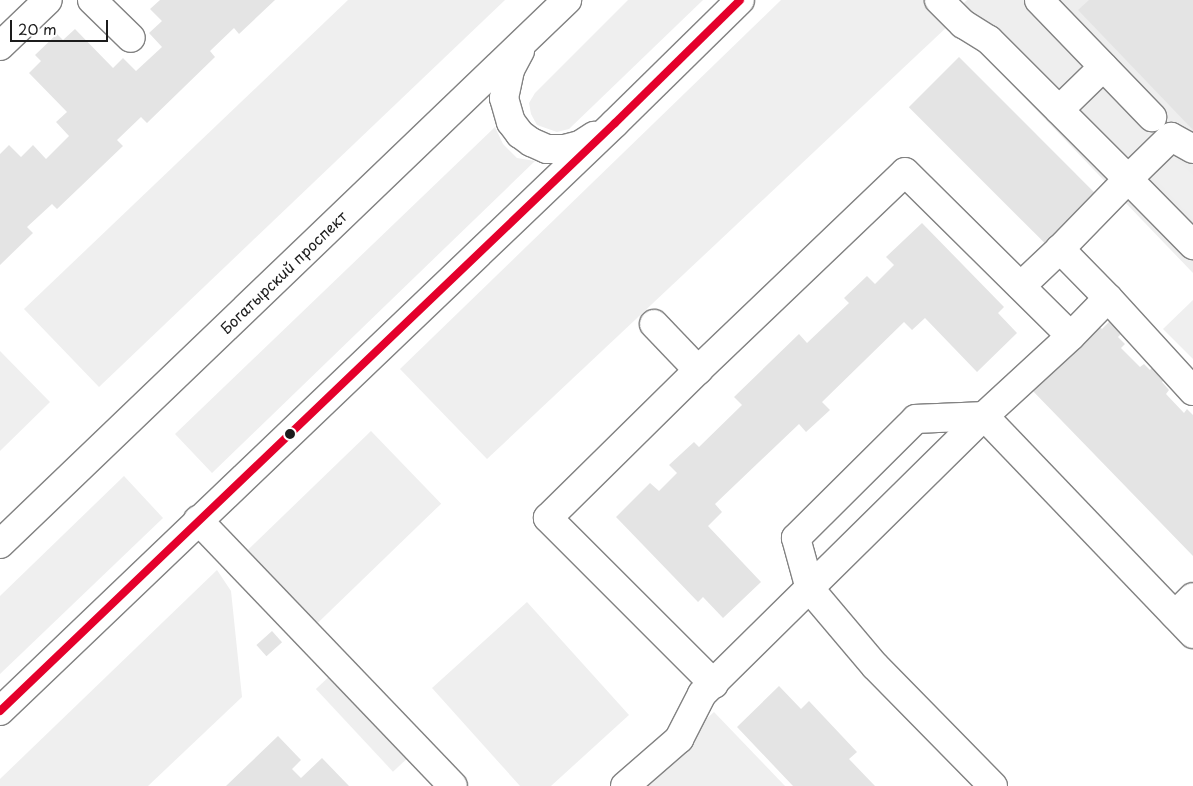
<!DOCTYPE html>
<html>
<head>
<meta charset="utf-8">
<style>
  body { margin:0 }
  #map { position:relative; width:1193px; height:786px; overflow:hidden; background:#fff; font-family:"Playpen Sans",sans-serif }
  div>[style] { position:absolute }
  .built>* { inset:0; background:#eee }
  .green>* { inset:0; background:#efefef; transform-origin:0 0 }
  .building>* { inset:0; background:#e4e4e4; transform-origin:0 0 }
  .roads { filter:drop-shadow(1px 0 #828282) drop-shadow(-1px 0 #828282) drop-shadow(0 1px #828282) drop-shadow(0 -1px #828282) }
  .minor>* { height:28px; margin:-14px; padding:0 14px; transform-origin:14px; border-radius:14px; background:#fff }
  .major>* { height:28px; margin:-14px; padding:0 14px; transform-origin:14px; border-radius:14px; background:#fff }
  .bus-1>* { height:8px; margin:-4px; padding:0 4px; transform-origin:4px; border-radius:4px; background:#e4002b }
  .dots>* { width:14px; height:14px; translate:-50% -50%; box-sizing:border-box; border:2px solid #fff; border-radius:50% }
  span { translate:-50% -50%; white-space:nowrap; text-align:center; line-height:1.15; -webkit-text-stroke:5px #fff; paint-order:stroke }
  .street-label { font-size:15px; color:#1c1c1c }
  .scale { position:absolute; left:10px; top:20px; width:98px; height:22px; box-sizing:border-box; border:2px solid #1c1c1c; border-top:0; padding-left:6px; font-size:15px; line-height:18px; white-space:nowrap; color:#1c1c1c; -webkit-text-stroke:4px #fff; paint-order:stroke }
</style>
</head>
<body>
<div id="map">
  <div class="built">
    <i style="clip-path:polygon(967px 0,1193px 0,1193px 273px,948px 18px)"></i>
  </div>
  <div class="green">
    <i style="clip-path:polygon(348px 0,505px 0,99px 387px,24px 309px)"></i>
    <i style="clip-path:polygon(628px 0,703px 0,569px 129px,557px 132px,537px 125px,531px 114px,529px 103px,535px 93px)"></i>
    <i style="clip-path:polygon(781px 0,925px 0,949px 25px,487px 459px,400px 369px)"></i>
    <i style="clip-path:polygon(495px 127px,503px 144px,517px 158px,535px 161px,212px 473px,175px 434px)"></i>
    <i style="clip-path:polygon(1172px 155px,1193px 176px,1193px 218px,1151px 175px)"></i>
    <i style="clip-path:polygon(1193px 300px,1193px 359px,1163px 329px)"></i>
    <i style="clip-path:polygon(0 351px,50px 402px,0 451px)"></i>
    <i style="left:371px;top:431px;width:101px;height:176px;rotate:46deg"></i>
    <i style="clip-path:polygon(124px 476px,163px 518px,0 674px,0 596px)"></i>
    <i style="clip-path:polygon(217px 570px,231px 591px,242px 697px,148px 786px,0 786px,0 779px)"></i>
    <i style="clip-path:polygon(527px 602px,629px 715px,551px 786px,520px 786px,432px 688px)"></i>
    <i style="left:332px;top:674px;width:113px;height:22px;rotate:47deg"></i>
    <i style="clip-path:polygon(714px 712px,785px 786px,633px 786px)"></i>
  </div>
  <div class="building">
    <i style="clip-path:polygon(160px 0,275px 0,239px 34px,234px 28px,210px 51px,215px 57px,147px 123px,141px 117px,117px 140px,123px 146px,57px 209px,52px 204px,27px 227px,33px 233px,0 265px,0 154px,9px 145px,21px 157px,33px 145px,46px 159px,69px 136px,56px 122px,67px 112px,29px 73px,41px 61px,35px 55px,57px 34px,63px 40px,75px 29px,113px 68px,123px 58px,136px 71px,162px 47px,149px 33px,162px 21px,150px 9px)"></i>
    <i style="clip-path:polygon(1089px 0,1193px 0,1193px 130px,1078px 10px)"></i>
    <i style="left:959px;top:57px;width:195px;height:71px;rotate:45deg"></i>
    <i style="clip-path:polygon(922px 223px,1004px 307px,998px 313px,1017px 333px,977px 372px,925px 318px,912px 330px,904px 322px,822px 402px,830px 410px,806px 432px,799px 424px,715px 504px,722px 512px,708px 526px,761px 582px,723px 618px,703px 597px,698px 602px,616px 517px,650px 483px,659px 491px,677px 473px,669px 465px,694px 442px,699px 447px,742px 405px,734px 397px,799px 334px,807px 343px,849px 303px,844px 298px,867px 276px,875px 284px,894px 265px,886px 257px)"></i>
    <i style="clip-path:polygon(1110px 321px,1122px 333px,1118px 337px,1125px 344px,1121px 348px,1140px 367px,1144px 364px,1150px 370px,1153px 366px,1166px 378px,1162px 382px,1169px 390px,1166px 394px,1184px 413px,1187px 409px,1193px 415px,1193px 556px,1029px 387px,1096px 323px,1102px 329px)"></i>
    <i style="left:272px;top:631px;width:15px;height:21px;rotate:48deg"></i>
    <i style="clip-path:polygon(779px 686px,801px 709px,809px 701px,857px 752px,849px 759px,875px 786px,793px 786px,737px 727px)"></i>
    <i style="clip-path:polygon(278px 736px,301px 760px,292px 769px,301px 778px,322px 758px,349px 786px,226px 786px)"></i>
  </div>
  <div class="roads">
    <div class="minor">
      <i style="left:92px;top:0;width:54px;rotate:44.3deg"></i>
      <i style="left:1039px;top:0;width:163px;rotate:46deg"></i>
      <i style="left:0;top:46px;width:66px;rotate:-43.8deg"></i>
      <i style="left:1059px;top:110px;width:62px;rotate:-44.3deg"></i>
      <i style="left:1193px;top:149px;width:25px;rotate:-151deg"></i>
      <i style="left:1171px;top:137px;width:60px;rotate:135.7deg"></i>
      <i style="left:1128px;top:179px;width:93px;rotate:45.4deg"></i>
      <i style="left:1021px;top:286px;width:54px;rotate:-43.5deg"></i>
      <i style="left:1108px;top:298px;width:126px;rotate:47.6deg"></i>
      <i style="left:654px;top:324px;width:64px;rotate:46.3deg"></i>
      <i style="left:198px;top:520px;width:368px;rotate:46.2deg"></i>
      <i style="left:1175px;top:615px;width:25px;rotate:-45deg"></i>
      <i style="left:714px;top:684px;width:235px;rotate:-135deg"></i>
      <i style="left:548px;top:518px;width:211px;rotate:-44.6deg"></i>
      <i style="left:698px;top:370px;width:286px;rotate:-43.7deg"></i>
      <i style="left:905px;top:172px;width:233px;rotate:44.7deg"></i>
      <i style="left:625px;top:786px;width:72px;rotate:-41deg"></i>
      <i style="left:679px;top:739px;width:51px;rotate:-62.9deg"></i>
      <i style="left:702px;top:694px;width:396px;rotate:-44.6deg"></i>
      <i style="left:984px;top:416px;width:118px;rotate:-42.6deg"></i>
      <i style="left:1071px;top:336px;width:53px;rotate:-45.8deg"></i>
      <i style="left:1108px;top:298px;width:69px;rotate:-134.4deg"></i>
      <i style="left:1060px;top:249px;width:98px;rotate:-45.8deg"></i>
      <i style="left:1128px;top:179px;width:197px;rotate:-135deg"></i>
      <i style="left:989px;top:40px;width:31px;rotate:-148deg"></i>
      <i style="left:963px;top:24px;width:34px;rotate:-135deg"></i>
      <i style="left:993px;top:786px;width:168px;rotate:-134.5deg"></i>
      <i style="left:875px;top:666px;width:101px;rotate:-130.2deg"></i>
      <i style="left:810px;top:589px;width:53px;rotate:-105.4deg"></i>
      <i style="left:796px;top:538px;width:169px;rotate:-44.8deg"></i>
      <i style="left:916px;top:419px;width:68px;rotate:-2.5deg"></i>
      <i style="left:984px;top:416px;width:302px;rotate:46.2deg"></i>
    </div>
    <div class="major">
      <i style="left:520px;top:51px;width:21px;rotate:118deg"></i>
      <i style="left:510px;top:70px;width:29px;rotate:102deg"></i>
      <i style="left:504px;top:98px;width:25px;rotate:74deg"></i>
      <i style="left:511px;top:122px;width:15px;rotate:53deg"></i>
      <i style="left:520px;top:134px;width:14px;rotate:36deg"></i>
      <i style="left:531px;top:142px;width:17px;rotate:24deg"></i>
      <i style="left:547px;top:149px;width:17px"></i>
      <i style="left:564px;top:149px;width:16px;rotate:-14deg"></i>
      <i style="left:580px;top:145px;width:17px;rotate:-33deg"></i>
      <i style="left:0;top:544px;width:786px;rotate:-43.81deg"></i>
      <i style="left:0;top:711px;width:851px;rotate:-43.71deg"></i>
      <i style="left:615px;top:123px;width:175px;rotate:-44.5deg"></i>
    </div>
  </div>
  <div class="bus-1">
    <i style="left:0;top:711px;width:851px;rotate:-43.71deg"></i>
    <i style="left:615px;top:123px;width:175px;rotate:-44.5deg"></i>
  </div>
  <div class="dots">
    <i style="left:290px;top:434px;background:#1c1c1c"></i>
  </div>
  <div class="street-label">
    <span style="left:283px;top:272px;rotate:-44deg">Богатырский проспект</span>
  </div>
  <div class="scale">20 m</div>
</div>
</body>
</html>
